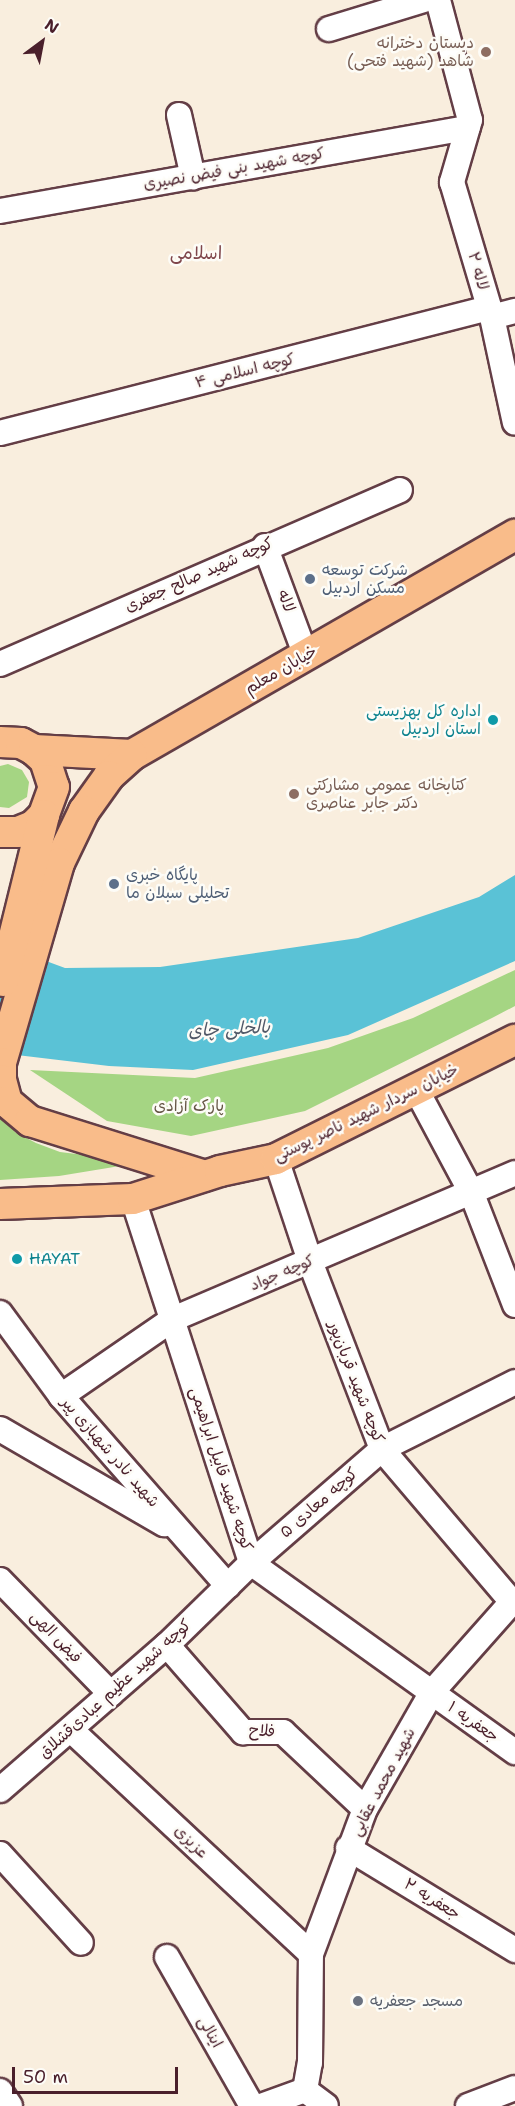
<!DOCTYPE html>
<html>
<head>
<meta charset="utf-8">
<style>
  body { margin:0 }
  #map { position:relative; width:515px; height:2106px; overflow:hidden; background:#f9eede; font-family:"Shantell Sans","Playpen Sans Arabic",sans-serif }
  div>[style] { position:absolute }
  .green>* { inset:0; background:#a5d583 }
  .water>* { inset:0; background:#5ac2d6 }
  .roads { filter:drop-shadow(2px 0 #643e46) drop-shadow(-2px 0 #643e46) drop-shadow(0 2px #643e46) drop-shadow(0 -2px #643e46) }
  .minor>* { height:24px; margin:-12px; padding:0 12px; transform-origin:12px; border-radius:12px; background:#fff }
  .major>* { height:30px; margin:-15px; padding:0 15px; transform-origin:15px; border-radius:15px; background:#f9bc8a }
  .dots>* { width:16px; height:16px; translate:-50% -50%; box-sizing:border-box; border:3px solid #fdfcf7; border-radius:50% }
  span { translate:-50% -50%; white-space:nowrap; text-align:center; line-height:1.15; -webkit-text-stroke:5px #fdfcf7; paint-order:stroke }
  .education-label { font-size:16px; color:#785e54 }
  .right { translate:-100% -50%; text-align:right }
  .left { translate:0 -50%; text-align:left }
  .street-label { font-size:16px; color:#4a1f2b }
  .service-label { font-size:16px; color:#4e5e75 }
  .culture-label { font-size:16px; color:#0d838f }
  .park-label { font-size:16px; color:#655645 }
  .worship-label { font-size:16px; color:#5b616d }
  .neighbourhood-label { font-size:18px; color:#7f464b }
  .water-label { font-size:18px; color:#505867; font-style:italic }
  .north { position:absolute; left:12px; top:12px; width:60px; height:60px; -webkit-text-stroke:4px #fdfcf7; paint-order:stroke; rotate:32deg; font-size:16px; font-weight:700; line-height:24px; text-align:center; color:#4a1f2b }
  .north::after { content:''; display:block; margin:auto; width:21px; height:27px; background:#4a1f2b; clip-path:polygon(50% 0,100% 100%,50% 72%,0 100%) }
  .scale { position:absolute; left:12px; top:2067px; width:166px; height:27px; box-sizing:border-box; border:3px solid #4a1f2b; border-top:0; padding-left:8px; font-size:18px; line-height:21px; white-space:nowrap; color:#4a1f2b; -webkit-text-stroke:4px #fdfcf7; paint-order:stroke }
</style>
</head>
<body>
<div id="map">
  <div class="green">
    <i style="clip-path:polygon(8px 764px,22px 770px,29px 782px,27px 797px,9px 808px,0 807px,0 766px)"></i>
    <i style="clip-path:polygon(515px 970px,515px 1006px,492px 1018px,305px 1111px,191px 1136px,107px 1121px,30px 1070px,195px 1078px,328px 1048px,413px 1018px)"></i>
    <i style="clip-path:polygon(0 1112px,15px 1132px,36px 1143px,60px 1152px,117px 1159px,120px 1166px,59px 1176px,0 1180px)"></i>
  </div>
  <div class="water">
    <i style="clip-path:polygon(515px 875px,515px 961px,348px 1035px,193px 1070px,109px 1066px,0 1053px,0 944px,65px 968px,160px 967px,358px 938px,479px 897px)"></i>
  </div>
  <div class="roads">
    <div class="minor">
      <i style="left:438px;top:0;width:124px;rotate:75.1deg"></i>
      <i style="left:470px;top:120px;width:65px;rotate:106.2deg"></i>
      <i style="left:452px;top:182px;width:141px;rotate:73.5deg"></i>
      <i style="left:492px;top:317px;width:108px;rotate:77.8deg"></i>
      <i style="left:329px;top:29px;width:99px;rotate:-17deg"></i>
      <i style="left:179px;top:115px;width:64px;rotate:77.3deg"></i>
      <i style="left:0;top:211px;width:475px;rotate:-10.1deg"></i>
      <i style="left:492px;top:317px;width:24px;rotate:-15deg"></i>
      <i style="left:0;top:433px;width:505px;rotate:-14.34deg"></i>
      <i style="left:265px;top:546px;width:117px;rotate:69.6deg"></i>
      <i style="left:0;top:664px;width:436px;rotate:-23.5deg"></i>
      <i style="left:417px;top:1091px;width:117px;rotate:61.9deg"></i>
      <i style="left:472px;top:1194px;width:119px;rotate:68.8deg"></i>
      <i style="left:133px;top:1199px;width:383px;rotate:72deg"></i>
      <i style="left:251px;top:1563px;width:325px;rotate:35.6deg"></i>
      <i style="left:0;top:1313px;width:103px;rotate:53.7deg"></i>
      <i style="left:61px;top:1396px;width:253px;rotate:48.7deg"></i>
      <i style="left:61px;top:1396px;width:136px;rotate:-34.5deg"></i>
      <i style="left:173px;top:1319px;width:372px;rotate:-23.1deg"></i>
      <i style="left:0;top:1429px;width:190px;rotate:30.1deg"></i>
      <i style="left:0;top:1580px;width:159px;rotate:45.8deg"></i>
      <i style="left:167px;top:1645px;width:116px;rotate:48.9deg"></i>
      <i style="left:243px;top:1732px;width:40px"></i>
      <i style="left:283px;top:1732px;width:112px;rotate:43.2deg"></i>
      <i style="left:71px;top:1730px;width:328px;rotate:43deg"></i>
      <i style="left:0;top:1790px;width:221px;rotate:-41deg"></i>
      <i style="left:167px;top:1645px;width:117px;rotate:-44.3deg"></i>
      <i style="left:251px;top:1563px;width:174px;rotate:-41deg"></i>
      <i style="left:382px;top:1449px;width:149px;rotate:-26.7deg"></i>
      <i style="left:348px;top:1848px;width:196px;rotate:31.4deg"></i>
      <i style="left:0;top:1854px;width:120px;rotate:47.7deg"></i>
      <i style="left:167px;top:1957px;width:172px;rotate:60.3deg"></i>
      <i style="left:305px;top:2090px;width:26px;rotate:37deg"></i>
      <i style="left:0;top:2091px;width:18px;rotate:56deg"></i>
      <i style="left:261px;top:2106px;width:47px;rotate:-20deg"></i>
      <i style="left:305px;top:2090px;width:27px;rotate:-80deg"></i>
      <i style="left:310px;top:2063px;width:109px;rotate:-89.5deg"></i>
      <i style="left:311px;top:1954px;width:155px;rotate:-69.6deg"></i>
      <i style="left:365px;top:1809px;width:135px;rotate:-60.2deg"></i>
      <i style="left:432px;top:1692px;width:120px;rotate:-48.4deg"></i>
      <i style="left:512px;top:1602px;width:201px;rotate:-130.4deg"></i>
      <i style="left:382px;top:1449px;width:201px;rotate:-111deg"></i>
      <i style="left:310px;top:1261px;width:108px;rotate:-108.4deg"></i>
      <i style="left:468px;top:2106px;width:50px;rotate:-21deg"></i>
    </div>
    <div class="major">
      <i style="left:0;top:742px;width:21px;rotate:3deg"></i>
      <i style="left:21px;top:743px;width:15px;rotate:28deg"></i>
      <i style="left:34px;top:750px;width:15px;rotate:42deg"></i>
      <i style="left:45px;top:760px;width:28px;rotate:72deg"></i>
      <i style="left:54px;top:787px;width:30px;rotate:110deg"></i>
      <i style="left:44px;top:815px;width:16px;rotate:135deg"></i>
      <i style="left:33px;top:826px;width:16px;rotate:158deg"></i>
      <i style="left:18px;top:832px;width:18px;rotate:180deg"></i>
      <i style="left:34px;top:750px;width:98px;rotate:2.9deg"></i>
      <i style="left:132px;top:755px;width:442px;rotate:-29.9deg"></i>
      <i style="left:132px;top:755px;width:31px;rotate:138deg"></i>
      <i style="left:109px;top:776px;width:43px;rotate:125.5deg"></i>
      <i style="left:84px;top:811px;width:58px;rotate:115.7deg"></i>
      <i style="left:59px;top:863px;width:208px;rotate:106.2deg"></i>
      <i style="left:1px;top:1063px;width:17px;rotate:90deg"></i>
      <i style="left:1px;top:1080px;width:23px;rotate:75deg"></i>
      <i style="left:7px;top:1102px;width:30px;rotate:40deg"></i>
      <i style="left:30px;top:1121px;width:183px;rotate:17.4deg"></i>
      <i style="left:3px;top:981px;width:171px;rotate:-76.1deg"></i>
      <i style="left:0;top:1204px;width:133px;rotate:-2.2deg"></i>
      <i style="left:133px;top:1199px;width:91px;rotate:-17.8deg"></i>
      <i style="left:220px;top:1171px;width:57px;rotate:-12.1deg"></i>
      <i style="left:276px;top:1159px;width:267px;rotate:-26.5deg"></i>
    </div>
  </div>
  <div class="dots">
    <i style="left:486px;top:52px;background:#8d6e63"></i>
    <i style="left:310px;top:579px;background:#5c6f8a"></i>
    <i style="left:493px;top:720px;background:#0f9aa8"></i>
    <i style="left:294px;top:794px;background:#8d6e63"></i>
    <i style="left:114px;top:884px;background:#5c6f8a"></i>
    <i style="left:17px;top:1259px;background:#0f9aa8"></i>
    <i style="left:358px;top:2001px;background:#6b7280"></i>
  </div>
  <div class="education-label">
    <span class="right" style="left:474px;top:52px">دبستان دخترانه<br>شاهد (شهید فتحی)</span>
    <span class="left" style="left:306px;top:794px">کتابخانه عمومی مشارکتی<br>دکتر جابر عناصری</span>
  </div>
  <div class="street-label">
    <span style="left:234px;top:169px;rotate:-10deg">کوچه شهید بنی فیض نصیری</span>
    <span style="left:478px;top:271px;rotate:74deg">لاله ۲</span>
    <span style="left:245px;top:371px;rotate:-14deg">کوچه اسلامی ۴</span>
    <span style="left:199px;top:575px;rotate:-24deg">کوچه شهید صالح جعفری</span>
    <span style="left:286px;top:601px;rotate:69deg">لاله</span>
    <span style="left:281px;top:670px;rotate:-30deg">خیابان معلم</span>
    <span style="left:366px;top:1113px;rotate:-26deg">خیابان سردار شهید ناصر پوستی</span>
    <span style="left:282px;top:1273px;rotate:-23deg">کوچه جواد</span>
    <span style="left:356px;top:1382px;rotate:69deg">کوچه شهید قربان‌پور</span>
    <span style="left:110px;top:1452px;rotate:49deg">شهید نادر شهبازی پیر</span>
    <span style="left:221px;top:1469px;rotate:72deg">کوچه شهید قابیل ابراهیمی</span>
    <span style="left:319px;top:1503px;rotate:-41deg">کوچه معادی ۵</span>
    <span style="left:56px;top:1637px;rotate:46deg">فیض الهی</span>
    <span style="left:115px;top:1689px;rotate:-42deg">کوچه شهید عظیم عبادی‌قشلاق</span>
    <span style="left:473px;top:1722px;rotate:35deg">جعفریه ۱</span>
    <span style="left:262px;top:1731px;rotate:3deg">فلاح</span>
    <span style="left:383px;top:1782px;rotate:-62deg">شهید محمد عقابی</span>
    <span style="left:191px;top:1842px;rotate:43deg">عزیزی</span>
    <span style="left:432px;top:1899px;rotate:32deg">جعفریه ۲</span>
    <span style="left:210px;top:2032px;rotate:60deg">اینالی</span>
  </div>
  <div class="service-label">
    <span class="left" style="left:322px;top:579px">شرکت توسعه<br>مسکن اردبیل</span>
    <span class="left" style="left:126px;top:884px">پایگاه خبری<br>تحلیلی سبلان ما</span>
  </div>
  <div class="culture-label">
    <span class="right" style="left:481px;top:720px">اداره کل بهزیستی<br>استان اردبیل</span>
    <span class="left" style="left:29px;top:1259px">HAYAT</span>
  </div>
  <div class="park-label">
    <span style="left:189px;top:1106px">پارک آزادی</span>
  </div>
  <div class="worship-label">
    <span class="left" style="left:370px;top:2001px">مسجد جعفریه</span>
  </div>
  <div class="neighbourhood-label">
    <span style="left:196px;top:253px">اسلامی</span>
  </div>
  <div class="water-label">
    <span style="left:229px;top:1029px;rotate:-3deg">بالخلی چای</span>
  </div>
  <div class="north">N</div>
  <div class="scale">50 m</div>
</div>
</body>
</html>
